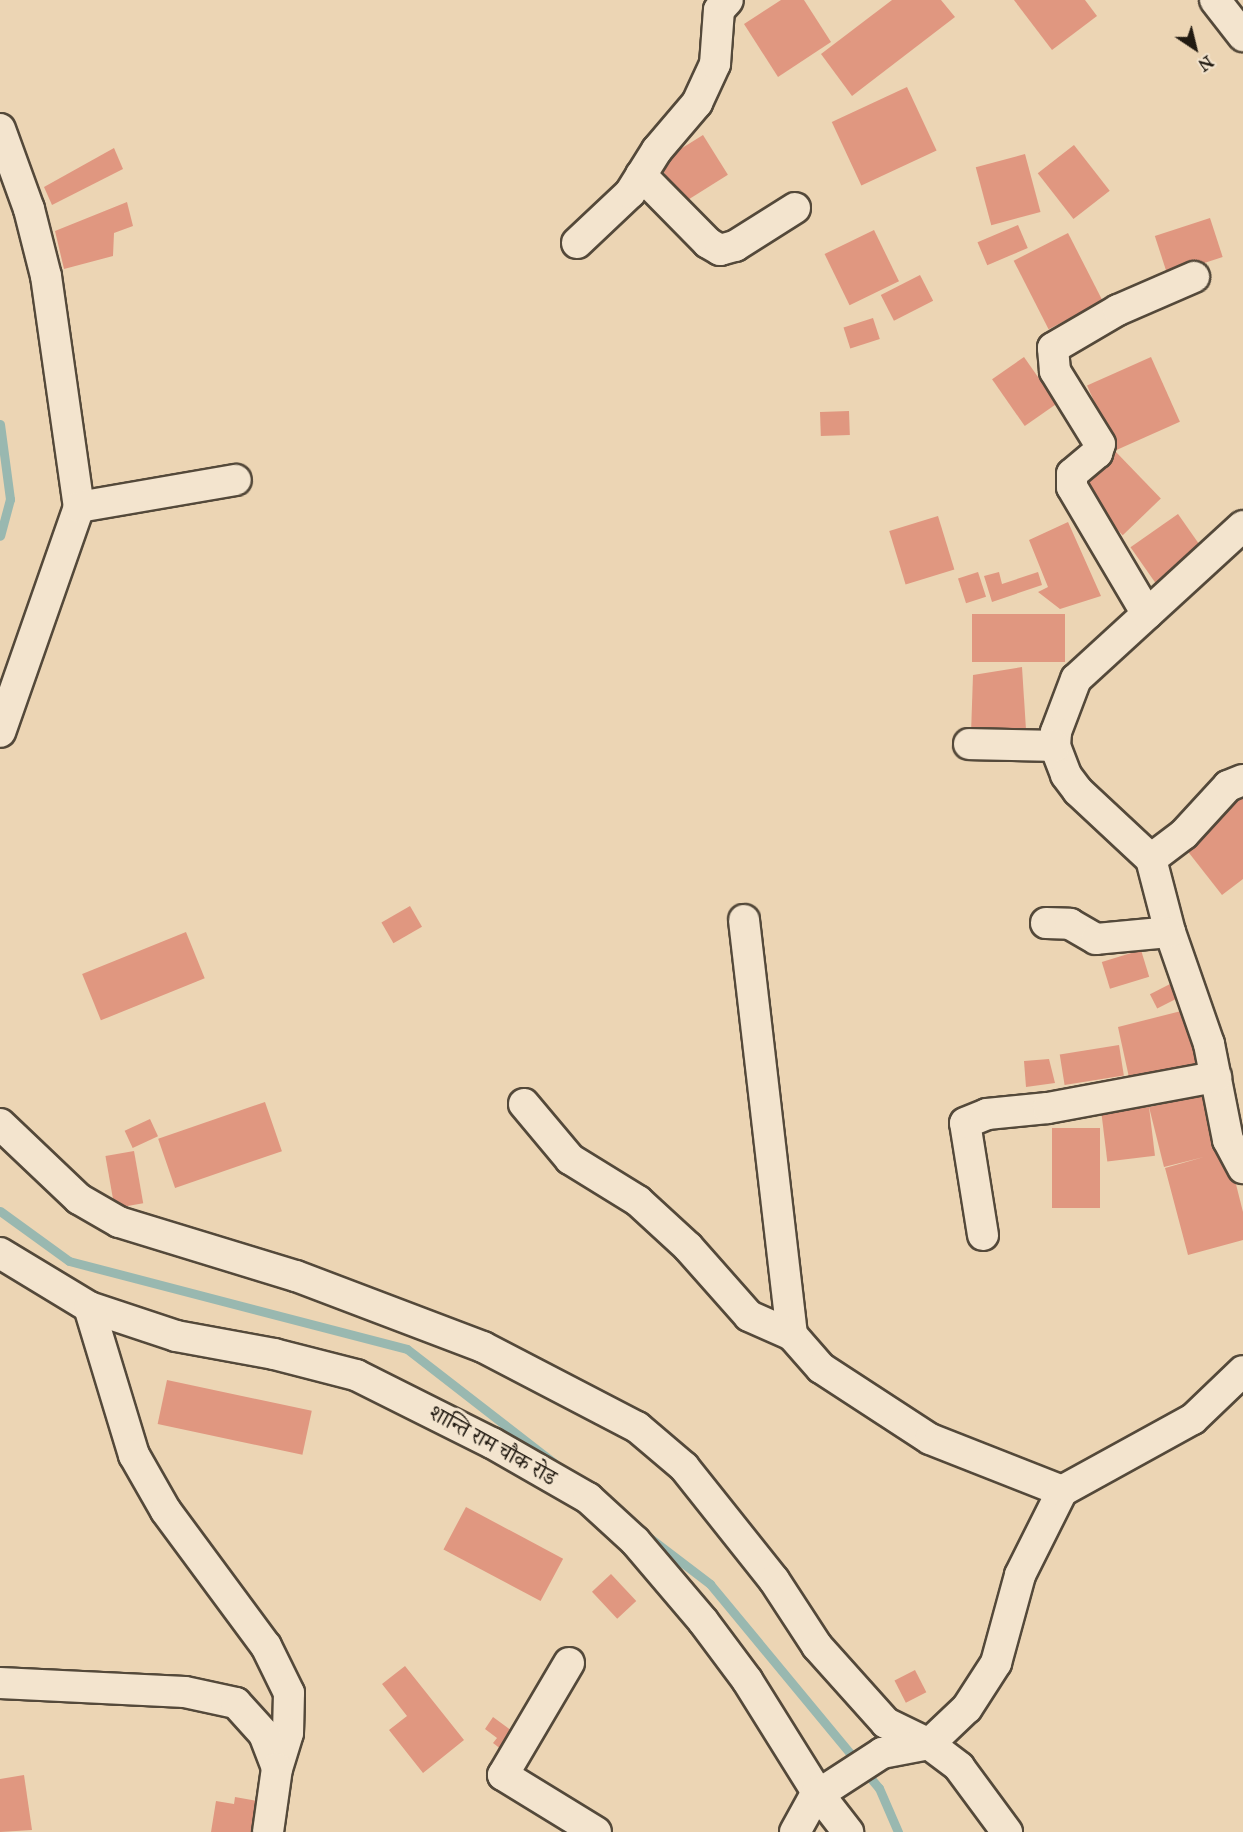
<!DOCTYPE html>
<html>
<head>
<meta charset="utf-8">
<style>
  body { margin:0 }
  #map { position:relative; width:1243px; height:1832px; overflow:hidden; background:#ecd5b4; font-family:"IM FELL Great Primer","Noto Serif Devanagari",serif }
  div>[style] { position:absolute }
  .stream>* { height:9px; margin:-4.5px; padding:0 4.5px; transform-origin:4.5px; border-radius:4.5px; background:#99b8b0 }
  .building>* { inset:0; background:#e09780; transform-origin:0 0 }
  .roads { filter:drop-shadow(2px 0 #54493a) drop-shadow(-2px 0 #54493a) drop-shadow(0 2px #54493a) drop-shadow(0 -2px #54493a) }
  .minor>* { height:30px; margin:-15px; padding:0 15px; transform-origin:15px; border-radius:15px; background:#f3e4ce }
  span { translate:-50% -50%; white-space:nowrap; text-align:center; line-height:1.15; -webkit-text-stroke:6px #f3e4ce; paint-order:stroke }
  .street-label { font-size:22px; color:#211a11 }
  .north { position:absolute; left:1165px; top:18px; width:60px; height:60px; -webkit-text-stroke:4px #f3e4ce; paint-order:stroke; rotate:145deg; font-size:16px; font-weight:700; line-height:24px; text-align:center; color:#211a11 }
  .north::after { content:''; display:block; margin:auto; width:21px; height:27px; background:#211a11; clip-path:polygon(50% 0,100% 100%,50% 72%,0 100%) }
</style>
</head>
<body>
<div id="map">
  <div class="stream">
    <i style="left:0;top:424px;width:76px;rotate:82.4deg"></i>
    <i style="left:10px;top:499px;width:38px;rotate:105deg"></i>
    <i style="left:0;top:1211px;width:85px;rotate:35.9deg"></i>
    <i style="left:69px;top:1261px;width:349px;rotate:14.6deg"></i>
    <i style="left:407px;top:1349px;width:187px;rotate:37.8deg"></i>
    <i style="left:646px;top:1535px;width:81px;rotate:37.4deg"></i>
    <i style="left:710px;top:1584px;width:265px;rotate:50.4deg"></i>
    <i style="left:879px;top:1788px;width:48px;rotate:66.6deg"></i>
  </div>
  <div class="building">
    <i style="clip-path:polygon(781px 0,804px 0,831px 42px,778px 77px,744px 24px)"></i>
    <i style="clip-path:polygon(892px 0,941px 0,955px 17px,852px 96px,821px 54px)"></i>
    <i style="clip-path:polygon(1014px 0,1085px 0,1097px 16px,1052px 50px)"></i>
    <i style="left:907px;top:87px;width:70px;height:83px;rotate:65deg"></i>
    <i style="left:703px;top:135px;width:47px;height:53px;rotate:58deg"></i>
    <i style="left:1074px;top:145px;width:58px;height:46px;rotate:52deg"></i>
    <i style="clip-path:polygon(114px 148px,123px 169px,52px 205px,44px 187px)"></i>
    <i style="left:1025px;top:154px;width:60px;height:51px;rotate:75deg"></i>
    <i style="clip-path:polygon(127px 202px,133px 226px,114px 233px,113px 256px,64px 269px,55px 231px)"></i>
    <i style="left:1210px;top:218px;width:41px;height:58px;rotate:72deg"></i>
    <i style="left:1018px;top:225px;width:25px;height:44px;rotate:67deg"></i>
    <i style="left:874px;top:230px;width:57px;height:55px;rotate:64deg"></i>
    <i style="left:1068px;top:233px;width:77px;height:61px;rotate:63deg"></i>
    <i style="left:920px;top:275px;width:29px;height:44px;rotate:63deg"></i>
    <i style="left:873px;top:318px;width:22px;height:31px;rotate:72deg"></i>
    <i style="left:1024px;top:357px;width:57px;height:39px;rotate:55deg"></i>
    <i style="left:1151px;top:357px;width:71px;height:70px;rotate:66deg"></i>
    <i style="left:849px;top:411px;width:24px;height:29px;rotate:88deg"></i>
    <i style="left:1115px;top:451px;width:66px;height:53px;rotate:46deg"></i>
    <i style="left:1178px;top:514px;width:47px;height:58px;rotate:55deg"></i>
    <i style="left:938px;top:516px;width:56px;height:51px;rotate:73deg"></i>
    <i style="clip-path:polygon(1068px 522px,1101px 596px,1060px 609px,1038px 592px,1048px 587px,1029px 540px)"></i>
    <i style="left:978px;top:572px;width:26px;height:21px;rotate:72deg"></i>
    <i style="clip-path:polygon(999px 572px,1002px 584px,1038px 572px,1042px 585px,992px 602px,984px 576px)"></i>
    <i style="left:1065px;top:614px;width:48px;height:93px;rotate:90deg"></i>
    <i style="clip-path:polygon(1022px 667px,1026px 730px,971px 734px,973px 675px)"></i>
    <i style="clip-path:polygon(1243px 796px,1243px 879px,1222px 895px,1182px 844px)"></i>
    <i style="left:410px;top:906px;width:24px;height:33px;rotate:60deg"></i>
    <i style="left:186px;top:932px;width:50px;height:112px;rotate:68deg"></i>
    <i style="left:1141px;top:950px;width:28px;height:41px;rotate:73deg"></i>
    <i style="left:1174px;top:982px;width:16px;height:27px;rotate:63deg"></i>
    <i style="clip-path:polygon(1189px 1009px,1197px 1070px,1130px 1082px,1118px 1027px)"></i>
    <i style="left:1119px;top:1045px;width:31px;height:60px;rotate:81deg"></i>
    <i style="clip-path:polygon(1049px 1059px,1055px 1083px,1026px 1087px,1024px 1061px)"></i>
    <i style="clip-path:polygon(1213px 1093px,1243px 1212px,1243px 1240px,1188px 1255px,1165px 1168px,1204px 1157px,1164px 1167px,1149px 1107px)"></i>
    <i style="left:265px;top:1102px;width:52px;height:113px;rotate:71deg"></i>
    <i style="left:1149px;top:1107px;width:49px;height:48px;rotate:83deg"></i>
    <i style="left:150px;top:1119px;width:19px;height:28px;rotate:65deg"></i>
    <i style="left:1052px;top:1128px;width:48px;height:80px"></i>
    <i style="left:134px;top:1151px;width:53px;height:29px;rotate:80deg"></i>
    <i style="left:167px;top:1380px;width:148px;height:45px;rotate:12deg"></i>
    <i style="left:466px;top:1507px;width:110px;height:48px;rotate:28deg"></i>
    <i style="left:611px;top:1574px;width:37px;height:26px;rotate:47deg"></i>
    <i style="clip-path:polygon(405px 1666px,464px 1740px,423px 1773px,389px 1730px,407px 1716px,382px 1684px)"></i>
    <i style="left:915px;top:1670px;width:25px;height:23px;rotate:63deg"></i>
    <i style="clip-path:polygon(493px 1717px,519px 1736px,506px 1753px,493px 1743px,497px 1738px,485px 1729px)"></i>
    <i style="clip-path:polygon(24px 1775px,32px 1830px,0 1832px,0 1779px)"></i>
    <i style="clip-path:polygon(235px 1797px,268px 1803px,264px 1832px,211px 1832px,216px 1801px,234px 1804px)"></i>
  </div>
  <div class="roads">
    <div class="minor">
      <i style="left:1215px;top:0;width:46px;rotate:52.1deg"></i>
      <i style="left:0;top:129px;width:85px;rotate:70.1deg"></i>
      <i style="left:29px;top:209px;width:69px;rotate:75.8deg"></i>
      <i style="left:46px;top:276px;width:233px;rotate:81.9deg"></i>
      <i style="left:79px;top:507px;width:238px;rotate:109.3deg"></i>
      <i style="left:641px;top:175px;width:95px;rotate:45.4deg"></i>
      <i style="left:708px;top:243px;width:14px;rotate:30deg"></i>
      <i style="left:720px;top:250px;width:16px;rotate:-15deg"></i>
      <i style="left:735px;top:246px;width:71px;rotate:-32.3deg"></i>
      <i style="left:577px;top:243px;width:73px;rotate:-43.3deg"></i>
      <i style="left:630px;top:193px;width:51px;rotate:-57.9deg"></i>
      <i style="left:657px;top:150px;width:62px;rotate:-49.6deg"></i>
      <i style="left:697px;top:103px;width:43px;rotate:-65.2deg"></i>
      <i style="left:715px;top:64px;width:54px;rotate:-85.8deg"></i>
      <i style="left:719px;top:10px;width:13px;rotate:-48deg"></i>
      <i style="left:79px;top:507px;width:159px;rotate:-9.8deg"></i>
      <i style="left:1243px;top:526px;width:226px;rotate:137.5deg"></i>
      <i style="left:1076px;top:679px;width:57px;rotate:110.7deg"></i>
      <i style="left:1056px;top:732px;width:14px;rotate:94deg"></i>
      <i style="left:1055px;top:746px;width:31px;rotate:69deg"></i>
      <i style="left:1066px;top:775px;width:20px;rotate:53deg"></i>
      <i style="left:1078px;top:791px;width:100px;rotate:43deg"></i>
      <i style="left:1151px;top:859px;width:75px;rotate:75.4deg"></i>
      <i style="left:1170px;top:932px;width:119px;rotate:70.8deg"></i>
      <i style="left:1209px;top:1044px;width:98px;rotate:78.8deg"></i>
      <i style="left:1228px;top:1140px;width:32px;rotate:62deg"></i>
      <i style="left:1147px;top:614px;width:147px;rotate:-120.6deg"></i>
      <i style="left:1072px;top:487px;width:13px;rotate:-90deg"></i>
      <i style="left:1072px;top:474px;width:33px;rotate:-40deg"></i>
      <i style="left:1097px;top:453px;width:9px;rotate:-72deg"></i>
      <i style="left:1100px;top:444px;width:86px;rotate:-121.7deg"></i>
      <i style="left:1055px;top:371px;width:23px;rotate:-95deg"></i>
      <i style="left:1053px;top:348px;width:75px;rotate:-30.3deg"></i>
      <i style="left:1118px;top:310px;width:83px;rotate:-23.5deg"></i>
      <i style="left:969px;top:744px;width:86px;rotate:1.3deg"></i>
      <i style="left:1151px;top:859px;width:41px;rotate:-37.1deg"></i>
      <i style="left:1184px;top:834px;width:65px;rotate:-47.5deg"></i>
      <i style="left:1228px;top:786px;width:16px;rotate:-22deg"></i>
      <i style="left:744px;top:920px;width:418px;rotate:83.4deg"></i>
      <i style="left:792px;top:1335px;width:44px;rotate:48.7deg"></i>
      <i style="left:821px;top:1368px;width:130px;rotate:33.1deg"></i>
      <i style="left:930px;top:1439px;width:142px;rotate:21.5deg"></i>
      <i style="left:1046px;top:923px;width:24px;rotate:2deg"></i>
      <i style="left:1070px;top:924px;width:30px;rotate:30deg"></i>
      <i style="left:1096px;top:939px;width:74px;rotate:-5.4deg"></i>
      <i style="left:524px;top:1104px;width:72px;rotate:50.1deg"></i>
      <i style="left:570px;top:1159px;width:80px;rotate:31.7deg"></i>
      <i style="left:638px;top:1201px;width:68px;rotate:42.6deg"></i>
      <i style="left:688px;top:1247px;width:92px;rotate:48.5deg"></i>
      <i style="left:749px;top:1316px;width:47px;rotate:23.8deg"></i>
      <i style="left:0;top:1124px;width:109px;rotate:43.5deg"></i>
      <i style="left:79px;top:1199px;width:46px;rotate:29.9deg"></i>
      <i style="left:119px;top:1222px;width:185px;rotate:17deg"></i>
      <i style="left:296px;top:1276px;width:200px;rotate:20.8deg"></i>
      <i style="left:483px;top:1347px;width:174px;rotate:27.5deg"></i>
      <i style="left:637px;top:1427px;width:62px;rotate:40.4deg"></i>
      <i style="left:684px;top:1467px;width:144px;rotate:51.5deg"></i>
      <i style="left:774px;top:1580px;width:79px;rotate:56.9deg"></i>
      <i style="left:817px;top:1646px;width:103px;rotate:48.1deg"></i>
      <i style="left:886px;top:1723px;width:48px;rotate:26deg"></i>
      <i style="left:929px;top:1744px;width:52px;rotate:-43.5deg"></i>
      <i style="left:967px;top:1708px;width:54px;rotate:-57.2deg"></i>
      <i style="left:996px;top:1663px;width:91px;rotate:-74.7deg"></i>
      <i style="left:1020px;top:1575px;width:94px;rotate:-63.4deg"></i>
      <i style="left:1062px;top:1491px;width:149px;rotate:-28.8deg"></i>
      <i style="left:1193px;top:1419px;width:69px;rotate:-43.8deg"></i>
      <i style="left:983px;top:1235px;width:113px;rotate:-99.1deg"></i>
      <i style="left:965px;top:1123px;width:24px;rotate:-22deg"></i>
      <i style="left:987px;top:1114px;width:61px;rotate:-5.6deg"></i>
      <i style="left:1048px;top:1108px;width:171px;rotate:-10.5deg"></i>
      <i style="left:0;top:1253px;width:104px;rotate:31.2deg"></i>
      <i style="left:89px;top:1307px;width:92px;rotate:18.4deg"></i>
      <i style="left:176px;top:1336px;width:100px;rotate:10.4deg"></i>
      <i style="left:274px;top:1354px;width:85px;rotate:14.4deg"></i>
      <i style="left:356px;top:1375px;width:152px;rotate:26.6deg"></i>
      <i style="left:492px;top:1443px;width:111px;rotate:29.8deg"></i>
      <i style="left:588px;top:1498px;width:64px;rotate:42.5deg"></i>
      <i style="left:635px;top:1541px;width:105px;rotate:49.6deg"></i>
      <i style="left:703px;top:1621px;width:74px;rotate:53.3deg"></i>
      <i style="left:747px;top:1680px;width:132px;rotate:58deg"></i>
      <i style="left:817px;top:1792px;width:51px;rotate:52.2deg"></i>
      <i style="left:89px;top:1307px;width:155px;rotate:73.1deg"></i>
      <i style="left:134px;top:1455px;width:64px;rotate:60.3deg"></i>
      <i style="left:166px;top:1511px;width:168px;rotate:53.5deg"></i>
      <i style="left:266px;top:1646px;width:52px;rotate:63.9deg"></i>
      <i style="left:289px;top:1693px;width:40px;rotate:91.4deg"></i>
      <i style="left:288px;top:1733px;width:37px;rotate:107deg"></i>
      <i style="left:569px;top:1663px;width:130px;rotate:120.5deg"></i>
      <i style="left:503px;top:1775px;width:109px;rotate:31.5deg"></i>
      <i style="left:0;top:1683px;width:185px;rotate:2.8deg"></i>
      <i style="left:185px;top:1692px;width:52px;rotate:12.2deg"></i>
      <i style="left:236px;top:1703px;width:42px;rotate:47.9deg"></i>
      <i style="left:264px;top:1734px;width:36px;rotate:69deg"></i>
      <i style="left:277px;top:1768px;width:65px;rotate:98deg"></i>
      <i style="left:795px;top:1832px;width:46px;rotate:-61.2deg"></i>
      <i style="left:817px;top:1792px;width:8px;rotate:-14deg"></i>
      <i style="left:825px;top:1790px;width:68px;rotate:-33deg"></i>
      <i style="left:882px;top:1753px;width:48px;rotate:-10.8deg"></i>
      <i style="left:929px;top:1744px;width:38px;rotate:37deg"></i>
      <i style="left:959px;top:1767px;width:81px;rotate:53.6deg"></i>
    </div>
  </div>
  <div class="street-label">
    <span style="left:493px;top:1445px;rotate:29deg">शान्ति राम चौक रोड</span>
  </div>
  <div class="north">N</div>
</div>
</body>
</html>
